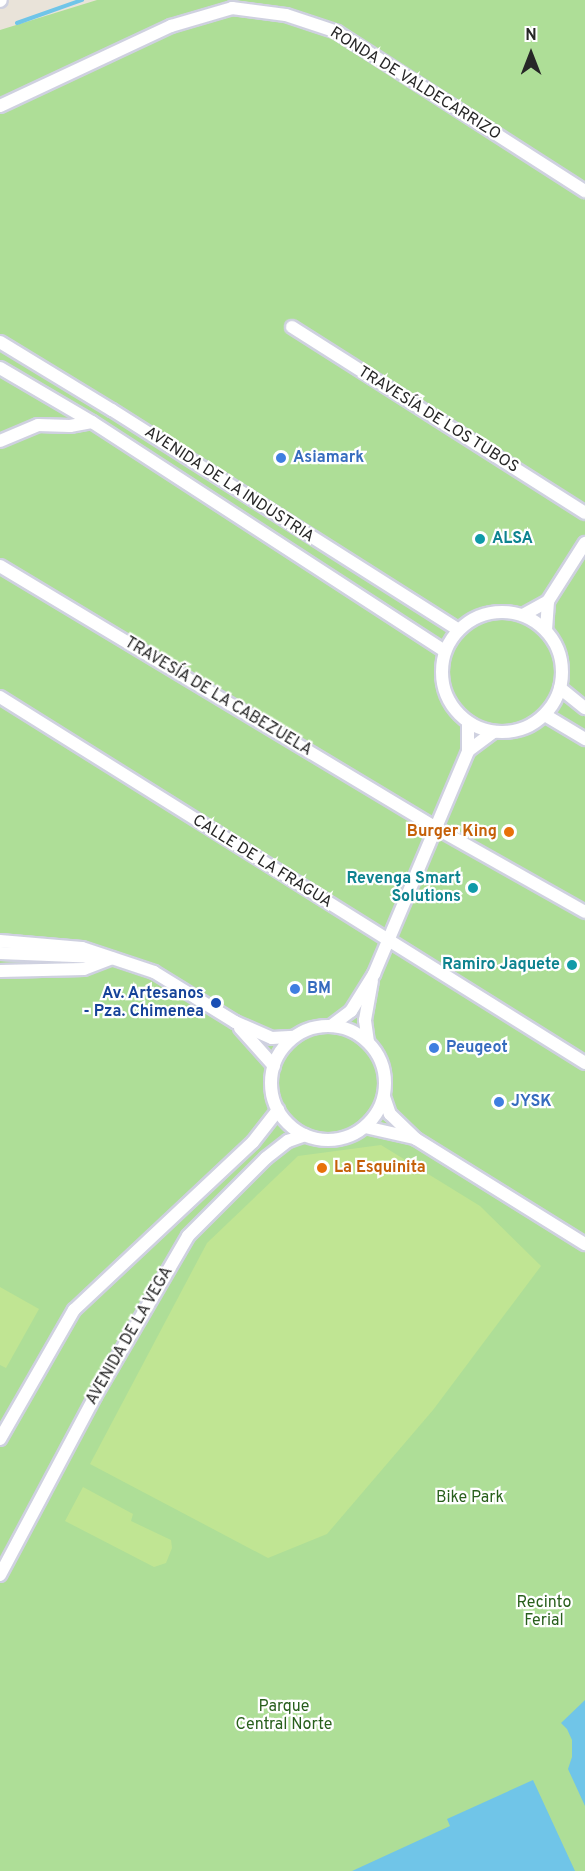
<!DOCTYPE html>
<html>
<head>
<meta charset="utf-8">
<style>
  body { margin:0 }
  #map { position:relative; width:585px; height:1871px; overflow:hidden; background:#e9e3d9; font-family:Overpass,sans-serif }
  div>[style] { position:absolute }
  .green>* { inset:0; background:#aede97 }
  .pitch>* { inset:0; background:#c0e593 }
  .water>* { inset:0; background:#70c5e8 }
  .stream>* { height:4px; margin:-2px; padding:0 2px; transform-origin:2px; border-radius:2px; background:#70c5e8 }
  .roads { filter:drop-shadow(2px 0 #cfd1e0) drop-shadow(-2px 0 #cfd1e0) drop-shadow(0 2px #cfd1e0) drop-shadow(0 -2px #cfd1e0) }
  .minor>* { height:12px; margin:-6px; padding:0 6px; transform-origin:6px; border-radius:6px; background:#fff }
  .minor>.ring { margin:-6px; padding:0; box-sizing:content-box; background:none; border:12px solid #fff; border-radius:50% }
  .dots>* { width:16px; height:16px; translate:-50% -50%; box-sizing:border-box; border:3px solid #fff; border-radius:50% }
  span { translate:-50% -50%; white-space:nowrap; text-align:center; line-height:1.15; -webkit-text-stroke:4.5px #fff; paint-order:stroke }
  .street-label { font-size:16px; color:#272727 }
  .shop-label { font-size:16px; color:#366cbe; font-weight:700 }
  .left { translate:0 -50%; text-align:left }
  .culture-label { font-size:16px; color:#0d838f; font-weight:700 }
  .right { translate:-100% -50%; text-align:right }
  .food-label { font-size:16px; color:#c56008; font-weight:700 }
  .transit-label { font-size:16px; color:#164399; font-weight:700 }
  .park-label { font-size:16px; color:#285f1c }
  .north { position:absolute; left:501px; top:24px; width:60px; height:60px; -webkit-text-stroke:4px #fff; paint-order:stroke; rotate:0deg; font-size:16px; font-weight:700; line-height:24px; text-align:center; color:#272727 }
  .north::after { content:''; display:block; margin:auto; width:21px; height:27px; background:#272727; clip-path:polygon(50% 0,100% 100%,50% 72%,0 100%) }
</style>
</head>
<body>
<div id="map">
  <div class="green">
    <i style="clip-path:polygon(97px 0,585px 0,585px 1871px,0 1871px,0 30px)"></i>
  </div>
  <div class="pitch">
    <i style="clip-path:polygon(381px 1145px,480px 1206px,541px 1266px,433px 1410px,327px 1534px,268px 1558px,90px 1464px,207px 1243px,298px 1156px)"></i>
    <i style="clip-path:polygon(0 1287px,39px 1309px,6px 1368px,0 1365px)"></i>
    <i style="clip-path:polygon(83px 1487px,133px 1514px,131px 1521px,171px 1540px,172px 1548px,166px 1563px,154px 1567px,65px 1521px)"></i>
  </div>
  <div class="water">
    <i style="clip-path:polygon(585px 1700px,585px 1806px,568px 1769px,572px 1757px,572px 1740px,567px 1729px,561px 1723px)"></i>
    <i style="clip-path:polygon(533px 1780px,575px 1871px,352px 1871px,450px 1826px,447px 1819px)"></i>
  </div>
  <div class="stream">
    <i style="left:17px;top:23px;width:69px;rotate:-19.5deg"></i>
  </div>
  <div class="roads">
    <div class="minor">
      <i style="left:0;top:1px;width:1px;rotate:-45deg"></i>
      <i style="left:0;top:106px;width:189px;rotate:-25.1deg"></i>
      <i style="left:171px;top:26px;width:64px;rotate:-16.4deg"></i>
      <i style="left:232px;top:8px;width:54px;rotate:7.4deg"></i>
      <i style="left:286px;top:15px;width:54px;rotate:18.4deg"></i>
      <i style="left:337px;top:32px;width:295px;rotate:32.7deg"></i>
      <i style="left:292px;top:327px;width:347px;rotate:32.4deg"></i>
      <i style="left:0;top:342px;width:131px;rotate:31.3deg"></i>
      <i style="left:112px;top:410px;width:410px;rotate:32.4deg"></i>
      <i style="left:0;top:368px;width:107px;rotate:30.4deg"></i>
      <i style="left:92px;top:422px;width:420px;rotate:33deg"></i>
      <i style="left:0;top:441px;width:41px;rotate:-22.8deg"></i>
      <i style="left:38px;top:425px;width:32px;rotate:2deg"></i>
      <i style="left:70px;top:426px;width:22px;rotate:-10deg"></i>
      <i style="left:0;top:566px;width:509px;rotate:31deg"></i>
      <i style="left:436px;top:828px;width:171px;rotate:29.4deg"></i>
      <i class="ring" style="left:442px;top:612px;width:108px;height:108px"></i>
      <i style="left:523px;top:615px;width:29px;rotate:-29deg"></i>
      <i style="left:546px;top:630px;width:29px;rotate:-86deg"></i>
      <i style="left:548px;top:601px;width:69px;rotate:-57.5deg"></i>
      <i style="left:560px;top:688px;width:32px;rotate:39deg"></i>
      <i style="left:0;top:697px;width:690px;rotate:32.03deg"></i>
      <i style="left:545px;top:715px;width:47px;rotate:31deg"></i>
      <i style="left:468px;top:722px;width:29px;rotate:90deg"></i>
      <i style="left:0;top:941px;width:82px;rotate:4.9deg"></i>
      <i style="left:82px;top:948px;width:76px;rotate:18.4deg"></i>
      <i style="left:154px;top:972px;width:95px;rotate:31.7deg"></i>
      <i style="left:235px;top:1022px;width:40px;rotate:23.4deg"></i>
      <i style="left:272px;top:1038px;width:22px;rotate:-3deg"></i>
      <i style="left:0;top:953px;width:98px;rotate:2.3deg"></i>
      <i style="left:0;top:971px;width:84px;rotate:-1.4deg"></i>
      <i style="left:84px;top:969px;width:30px;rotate:-21deg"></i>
      <i style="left:331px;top:1026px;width:25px;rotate:-37deg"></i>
      <i style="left:351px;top:1011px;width:44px;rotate:-58.1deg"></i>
      <i style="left:374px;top:974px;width:242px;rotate:-67.1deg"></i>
      <i style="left:468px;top:751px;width:31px;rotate:-37deg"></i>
      <i class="ring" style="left:271px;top:1026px;width:102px;height:102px"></i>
      <i style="left:240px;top:1028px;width:51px;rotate:48.2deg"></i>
      <i style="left:368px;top:1042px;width:22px;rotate:-98deg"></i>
      <i style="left:365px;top:1020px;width:40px;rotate:-80deg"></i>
      <i style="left:384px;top:1097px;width:18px;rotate:71deg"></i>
      <i style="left:390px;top:1114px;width:36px;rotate:44deg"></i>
      <i style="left:416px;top:1139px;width:199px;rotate:31.9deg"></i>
      <i style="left:365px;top:1127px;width:50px;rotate:12.7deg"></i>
      <i style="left:0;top:1439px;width:149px;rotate:-60.2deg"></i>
      <i style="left:74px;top:1310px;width:245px;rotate:-43.2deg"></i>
      <i style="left:253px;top:1142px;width:41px;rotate:-52deg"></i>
      <i style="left:0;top:1575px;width:203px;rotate:-62deg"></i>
      <i style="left:95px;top:1396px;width:185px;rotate:-59.8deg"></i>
      <i style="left:188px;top:1236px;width:110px;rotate:-45deg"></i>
      <i style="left:266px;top:1158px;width:28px;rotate:-38deg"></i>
      <i style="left:288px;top:1141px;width:18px;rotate:-19deg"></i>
    </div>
  </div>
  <div class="dots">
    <i style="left:281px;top:458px;background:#3f7fe0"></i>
    <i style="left:480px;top:539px;background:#0f9aa8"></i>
    <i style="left:509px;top:832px;background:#e8710a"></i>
    <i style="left:473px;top:888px;background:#0f9aa8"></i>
    <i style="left:572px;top:965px;background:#0f9aa8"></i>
    <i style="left:295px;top:989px;background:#3f7fe0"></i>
    <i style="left:216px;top:1003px;background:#1a4fb4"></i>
    <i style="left:434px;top:1048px;background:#3f7fe0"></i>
    <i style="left:499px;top:1102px;background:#3f7fe0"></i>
    <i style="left:322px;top:1168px;background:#e8710a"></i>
  </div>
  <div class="street-label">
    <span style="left:415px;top:84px;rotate:32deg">RONDA DE VALDECARRIZO</span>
    <span style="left:438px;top:420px;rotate:32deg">TRAVESÍA DE LOS TUBOS</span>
    <span style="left:229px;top:485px;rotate:33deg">AVENIDA DE LA INDUSTRIA</span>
    <span style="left:218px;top:697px;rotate:31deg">TRAVESÍA DE LA CABEZUELA</span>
    <span style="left:262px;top:862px;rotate:32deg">CALLE DE LA FRAGUA</span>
    <span style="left:130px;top:1336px;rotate:-60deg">AVENIDA DE LA VEGA</span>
  </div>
  <div class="shop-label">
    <span class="left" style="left:293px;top:458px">Asiamark</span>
    <span class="left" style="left:307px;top:989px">BM</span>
    <span class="left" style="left:446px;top:1048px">Peugeot</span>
    <span class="left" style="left:511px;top:1102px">JYSK</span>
  </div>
  <div class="culture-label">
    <span class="left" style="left:492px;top:539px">ALSA</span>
    <span class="right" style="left:461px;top:888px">Revenga Smart<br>Solutions</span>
    <span class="right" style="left:560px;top:965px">Ramiro Jaquete</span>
  </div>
  <div class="food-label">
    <span class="right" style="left:497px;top:832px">Burger King</span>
    <span class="left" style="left:334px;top:1168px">La Esquinita</span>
  </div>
  <div class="transit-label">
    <span class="right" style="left:204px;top:1003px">Av. Artesanos<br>- Pza. Chimenea</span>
  </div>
  <div class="park-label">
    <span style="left:470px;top:1498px">Bike Park</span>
    <span style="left:544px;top:1612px">Recinto<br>Ferial</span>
    <span style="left:284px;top:1716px">Parque<br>Central Norte</span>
  </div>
  <div class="north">N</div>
</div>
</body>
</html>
